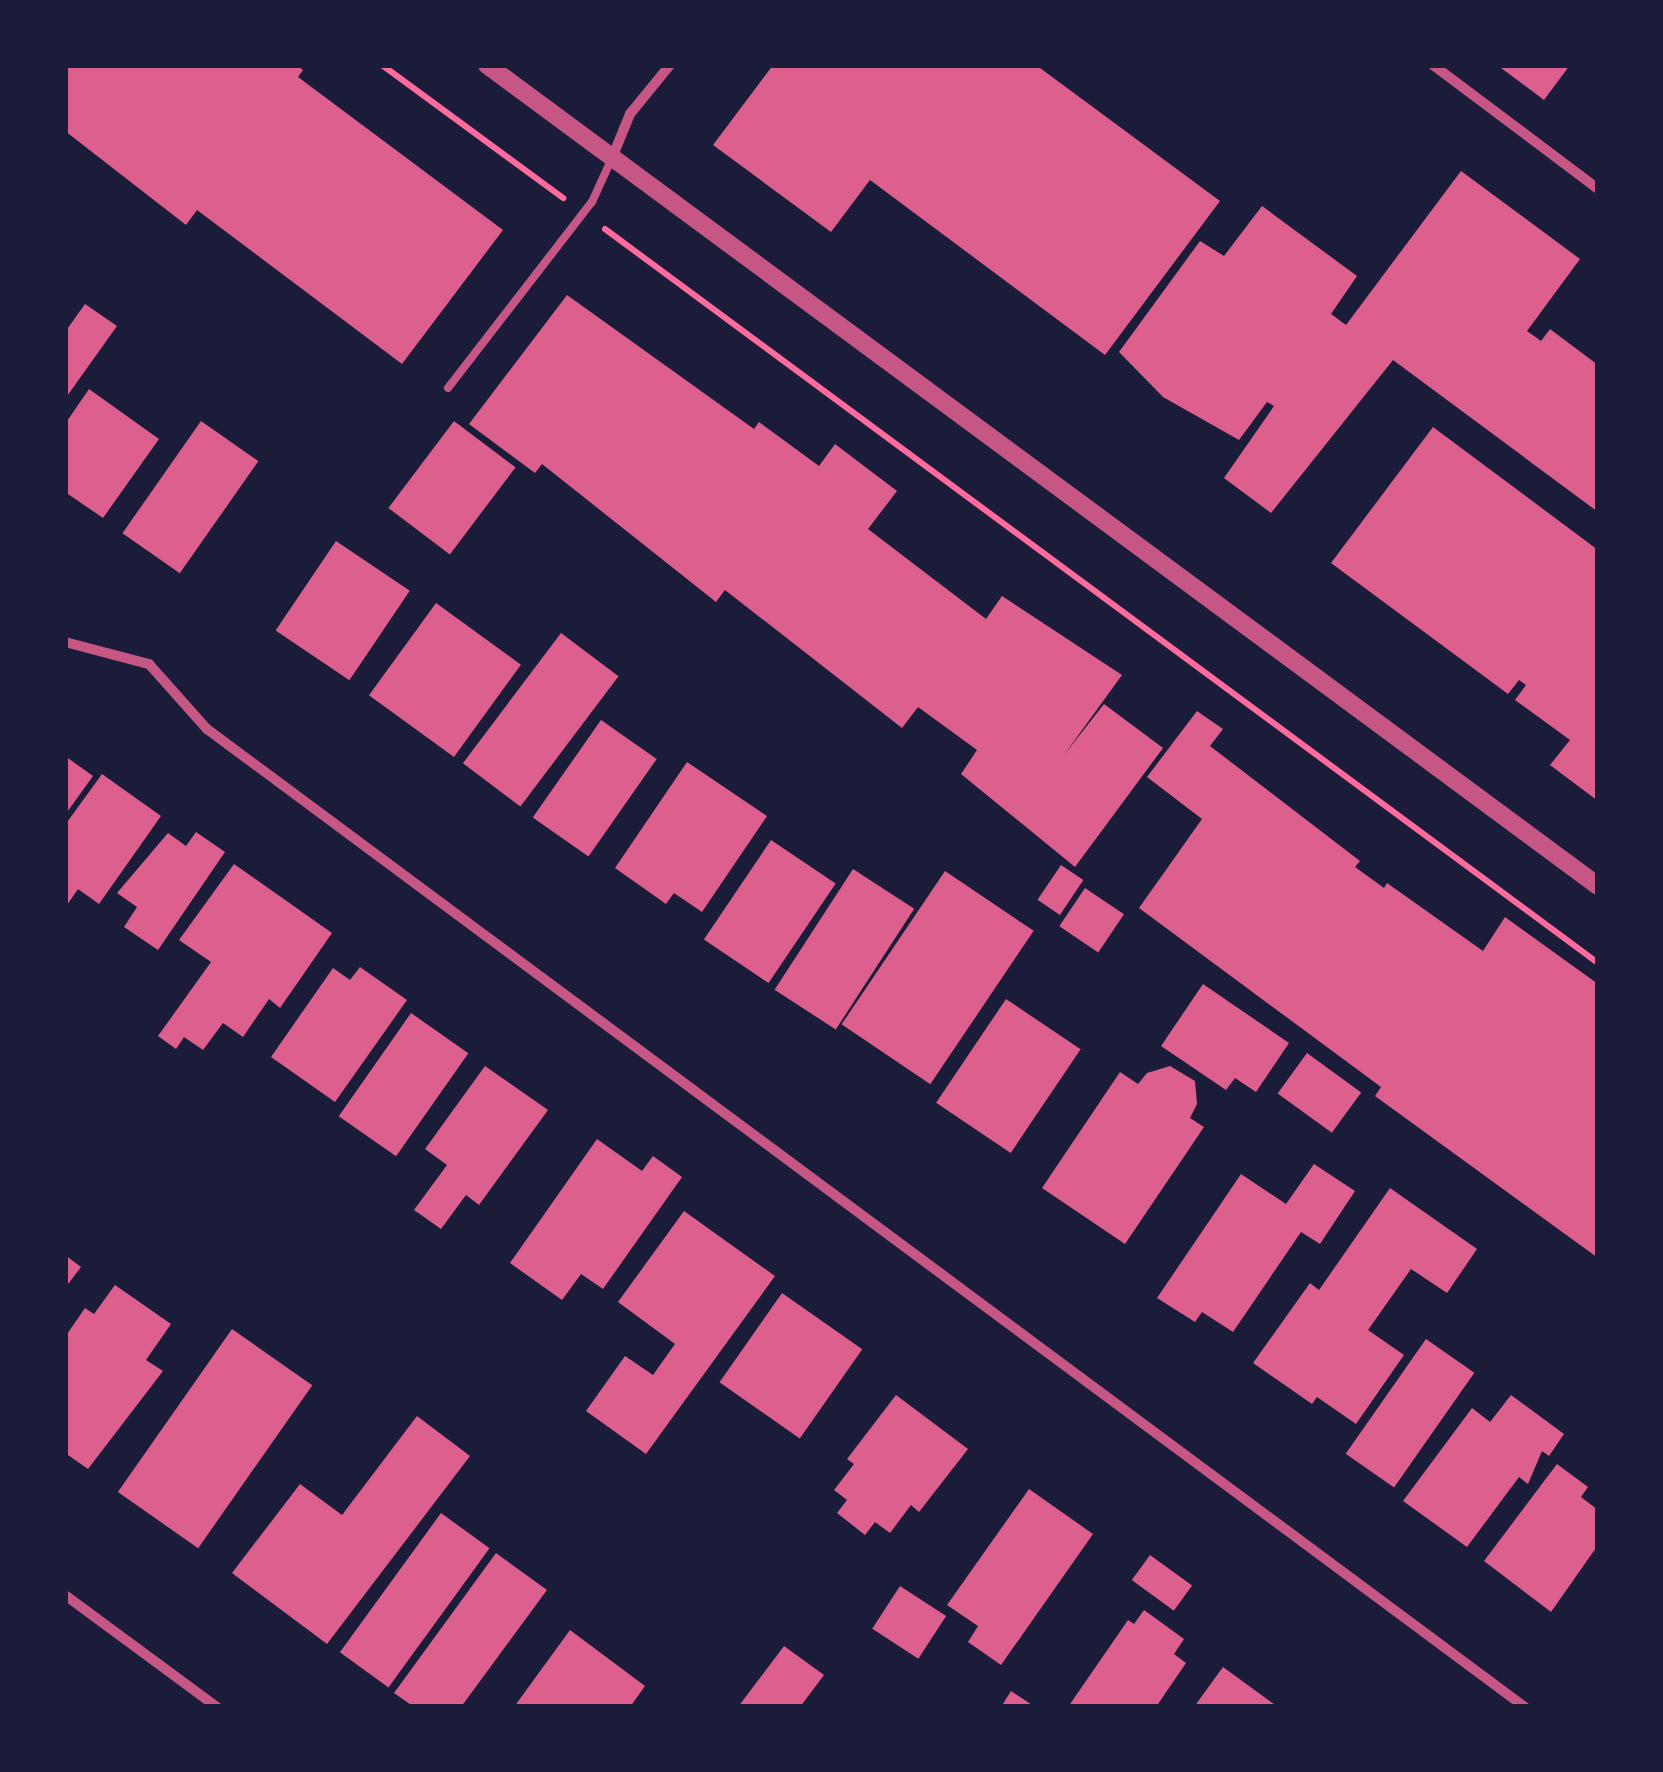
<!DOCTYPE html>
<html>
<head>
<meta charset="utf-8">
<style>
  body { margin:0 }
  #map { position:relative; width:1663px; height:1772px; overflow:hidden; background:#1b1b3a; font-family:"Public Sans",sans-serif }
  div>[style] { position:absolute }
  .building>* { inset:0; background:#dd5f8e; transform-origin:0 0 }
  .path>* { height:6px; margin:-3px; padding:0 3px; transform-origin:3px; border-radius:3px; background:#ff6b9d }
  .service>* { height:8px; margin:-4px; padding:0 4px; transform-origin:4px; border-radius:4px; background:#c65784 }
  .minor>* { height:10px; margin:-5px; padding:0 5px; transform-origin:5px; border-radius:5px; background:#c65784 }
  .tertiary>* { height:18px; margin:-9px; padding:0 9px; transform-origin:9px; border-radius:9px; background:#c65784 }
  span { translate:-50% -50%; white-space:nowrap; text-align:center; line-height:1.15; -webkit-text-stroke:10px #1b1b3a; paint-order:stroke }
  .frame { position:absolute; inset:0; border:68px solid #1b1b3a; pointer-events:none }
</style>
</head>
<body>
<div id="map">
  <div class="building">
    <i style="clip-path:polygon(65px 65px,296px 65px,303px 70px,298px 77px,503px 230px,402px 364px,197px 210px,186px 225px,65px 131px)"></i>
    <i style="clip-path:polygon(773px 65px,1036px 65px,1220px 201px,1105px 355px,870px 180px,831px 232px,713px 145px)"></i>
    <i style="clip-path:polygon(1497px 65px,1570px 65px,1544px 100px)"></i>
    <i style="clip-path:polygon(1461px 171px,1580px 259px,1527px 331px,1541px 341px,1550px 329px,1598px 365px,1598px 512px,1393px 360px,1271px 513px,1224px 478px,1274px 406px,1267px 402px,1239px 440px,1163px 397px,1119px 352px,1200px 241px,1224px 256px,1262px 206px,1357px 276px,1331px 314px,1346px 325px)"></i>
    <i style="clip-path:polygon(567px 295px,754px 429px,759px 422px,819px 466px,835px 444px,897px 491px,868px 529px,986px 619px,1002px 596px,1122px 675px,1064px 755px,1104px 704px,1163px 748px,1075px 867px,961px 774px,977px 750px,918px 707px,902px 728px,725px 590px,716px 602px,542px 464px,535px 473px,469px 424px)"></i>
    <i style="clip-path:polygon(85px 304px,117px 326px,65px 399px,65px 332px)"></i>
    <i style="clip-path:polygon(89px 389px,159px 439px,103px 518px,65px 492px,65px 424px)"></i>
    <i style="left:201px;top:421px;width:70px;height:137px;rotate:35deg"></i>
    <i style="left:454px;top:421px;width:77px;height:109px;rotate:37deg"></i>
    <i style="clip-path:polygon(1433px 427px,1598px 550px,1598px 801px,1550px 765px,1570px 740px,1515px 700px,1526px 685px,1519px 680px,1508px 694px,1331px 563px)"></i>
    <i style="left:336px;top:541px;width:89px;height:108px;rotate:34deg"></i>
    <i style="left:436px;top:603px;width:105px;height:114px;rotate:36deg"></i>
    <i style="left:561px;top:633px;width:72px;height:163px;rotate:37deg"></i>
    <i style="clip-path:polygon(1197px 711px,1223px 729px,1210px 746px,1360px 861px,1355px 867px,1384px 888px,1387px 883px,1483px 951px,1505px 917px,1598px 984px,1598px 1258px,1375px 1096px,1381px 1087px,1139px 908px,1202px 819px,1147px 777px)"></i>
    <i style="left:601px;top:720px;width:68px;height:119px;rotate:35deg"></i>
    <i style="clip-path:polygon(65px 756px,93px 776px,65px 815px)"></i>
    <i style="clip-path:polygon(687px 762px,767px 816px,702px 912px,674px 893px,666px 904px,615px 868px)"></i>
    <i style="clip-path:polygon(102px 774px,161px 816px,99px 904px,78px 889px,65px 908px,65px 825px)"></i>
    <i style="clip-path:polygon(196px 832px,225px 852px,158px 950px,124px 927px,137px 907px,117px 893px,168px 833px,186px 846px)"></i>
    <i style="left:771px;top:840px;width:78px;height:120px;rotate:34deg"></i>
    <i style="clip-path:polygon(234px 864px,332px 933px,280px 1008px,269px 999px,243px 1037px,223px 1023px,203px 1050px,184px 1037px,176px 1049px,158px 1036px,211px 962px,179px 940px)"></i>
    <i style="left:1061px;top:865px;width:27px;height:42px;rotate:34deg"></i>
    <i style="left:853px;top:869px;width:73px;height:144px;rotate:33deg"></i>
    <i style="left:945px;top:871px;width:107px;height:185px;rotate:34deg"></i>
    <i style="left:1085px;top:888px;width:47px;height:46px;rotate:34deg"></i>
    <i style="clip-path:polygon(360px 967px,407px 1000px,335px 1102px,271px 1057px,333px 968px,350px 980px)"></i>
    <i style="clip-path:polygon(1203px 984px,1289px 1043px,1256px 1092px,1235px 1078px,1226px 1090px,1161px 1046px)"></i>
    <i style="left:1006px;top:999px;width:90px;height:125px;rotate:34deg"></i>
    <i style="left:411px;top:1013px;width:70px;height:126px;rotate:35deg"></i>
    <i style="left:1307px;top:1053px;width:67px;height:50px;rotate:36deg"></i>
    <i style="clip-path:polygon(485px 1066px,548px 1110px,479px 1205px,466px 1195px,441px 1229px,414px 1210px,447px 1165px,425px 1149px)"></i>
    <i style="clip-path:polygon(1170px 1066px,1195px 1081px,1197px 1104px,1190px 1118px,1204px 1127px,1125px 1244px,1042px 1188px,1120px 1072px,1138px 1084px,1147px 1073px)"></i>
    <i style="clip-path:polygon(597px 1139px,642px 1171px,653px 1156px,682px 1177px,603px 1289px,581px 1274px,562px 1300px,510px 1263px)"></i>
    <i style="clip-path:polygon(1314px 1164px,1355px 1191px,1320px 1244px,1301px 1232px,1233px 1332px,1202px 1312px,1195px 1322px,1157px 1298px,1241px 1174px,1286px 1204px)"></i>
    <i style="clip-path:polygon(1390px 1188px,1477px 1249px,1447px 1293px,1411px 1269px,1368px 1330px,1404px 1355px,1356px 1424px,1317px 1397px,1312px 1404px,1253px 1363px,1310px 1283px,1319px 1290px)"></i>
    <i style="clip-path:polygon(684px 1211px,775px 1276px,646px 1454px,586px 1411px,625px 1356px,653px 1375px,675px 1344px,618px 1302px)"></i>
    <i style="clip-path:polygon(65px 1255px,81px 1267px,65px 1288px)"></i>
    <i style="clip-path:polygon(115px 1285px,171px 1324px,146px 1360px,163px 1371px,88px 1469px,65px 1453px,65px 1337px,85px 1308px,94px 1314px)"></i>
    <i style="left:782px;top:1293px;width:98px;height:109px;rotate:35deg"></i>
    <i style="left:232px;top:1329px;width:98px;height:199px;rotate:35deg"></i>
    <i style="left:1426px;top:1339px;width:59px;height:140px;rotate:35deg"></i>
    <i style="clip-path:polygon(896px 1395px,968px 1449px,919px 1512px,911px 1505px,890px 1533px,875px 1522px,865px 1535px,837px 1513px,847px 1500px,834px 1490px,854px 1464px,847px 1459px)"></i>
    <i style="clip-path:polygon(1511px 1395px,1564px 1434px,1549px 1456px,1542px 1451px,1528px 1484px,1519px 1477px,1467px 1547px,1403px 1501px,1472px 1408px,1490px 1422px)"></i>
    <i style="clip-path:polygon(417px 1416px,470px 1456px,327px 1644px,232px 1573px,300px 1484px,342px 1515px)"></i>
    <i style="clip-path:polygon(1557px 1464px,1588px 1487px,1581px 1497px,1598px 1510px,1598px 1545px,1551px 1612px,1484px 1561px)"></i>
    <i style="clip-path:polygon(1029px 1489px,1093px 1534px,1001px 1665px,968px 1642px,978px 1626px,947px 1605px)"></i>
    <i style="left:441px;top:1513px;width:60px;height:172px;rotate:36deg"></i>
    <i style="clip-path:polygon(496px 1553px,547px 1590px,461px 1707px,414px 1707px,394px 1693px)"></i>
    <i style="left:1150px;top:1555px;width:52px;height:31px;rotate:36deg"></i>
    <i style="left:900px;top:1586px;width:55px;height:51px;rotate:33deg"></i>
    <i style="clip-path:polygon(1144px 1610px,1184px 1639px,1174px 1654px,1186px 1663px,1156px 1707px,1068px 1707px,1128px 1620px,1134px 1624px)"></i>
    <i style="clip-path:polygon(570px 1630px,645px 1686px,630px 1707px,514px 1707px)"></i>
    <i style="clip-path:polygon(784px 1646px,824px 1675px,800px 1707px,738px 1707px)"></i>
    <i style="clip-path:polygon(1223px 1667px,1278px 1707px,1194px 1707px)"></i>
    <i style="clip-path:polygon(1011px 1691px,1035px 1707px,1001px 1707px)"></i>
  </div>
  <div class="path">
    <i style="left:382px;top:65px;width:225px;rotate:36.3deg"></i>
    <i style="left:605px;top:229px;width:1235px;rotate:36.47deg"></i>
  </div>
  <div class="service">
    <i style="left:448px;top:388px;width:235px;rotate:-52.3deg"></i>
    <i style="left:592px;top:202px;width:48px;rotate:-65.6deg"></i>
  </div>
  <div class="minor">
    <i style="left:1433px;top:65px;width:206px;rotate:36.9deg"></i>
    <i style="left:612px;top:158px;width:48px;rotate:-67.8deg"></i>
    <i style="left:630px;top:114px;width:63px;rotate:-50.8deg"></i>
    <i style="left:65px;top:642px;width:87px;rotate:14.7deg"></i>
    <i style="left:149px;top:664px;width:87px;rotate:48.3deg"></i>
    <i style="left:207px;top:729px;width:1641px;rotate:36.58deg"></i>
    <i style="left:65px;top:1595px;width:189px;rotate:36.4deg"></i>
  </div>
  <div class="tertiary">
    <i style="left:487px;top:65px;width:1381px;rotate:36.46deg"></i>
  </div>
  <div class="frame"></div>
</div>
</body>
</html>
